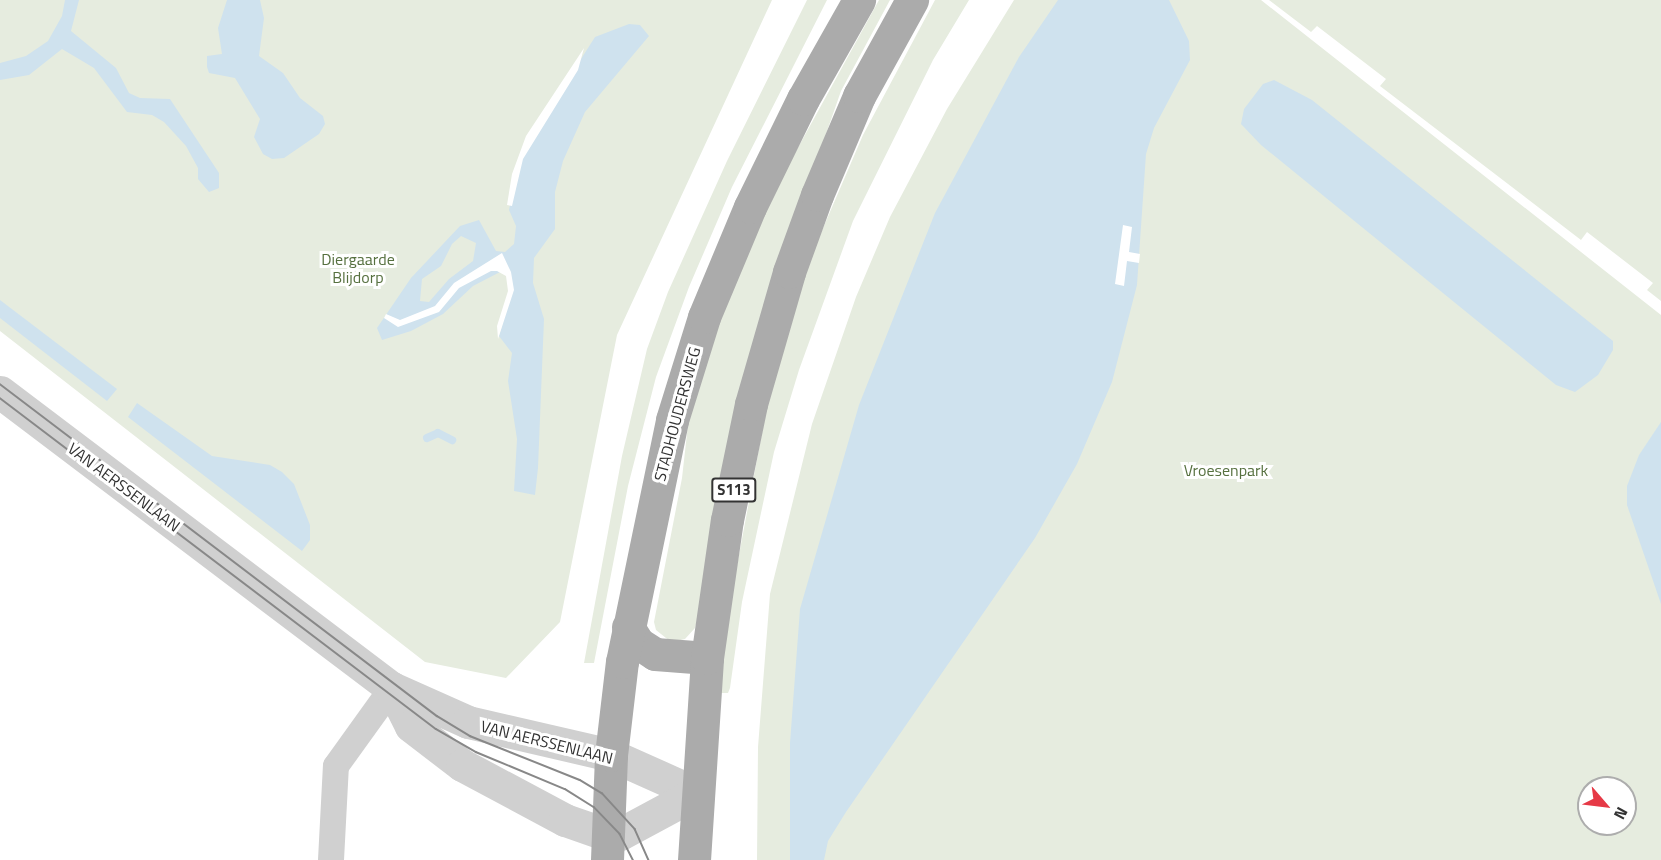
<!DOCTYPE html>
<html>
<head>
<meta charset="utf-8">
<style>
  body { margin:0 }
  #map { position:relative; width:1661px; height:860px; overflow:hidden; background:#fff; font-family:"Titillium Web",sans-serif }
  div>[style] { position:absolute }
  .green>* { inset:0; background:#e6ecdf }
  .water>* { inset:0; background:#cfe2ee }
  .pier>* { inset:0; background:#fff }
  .stream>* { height:8px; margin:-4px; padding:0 4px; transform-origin:4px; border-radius:4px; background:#cfe2ee }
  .minor>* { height:26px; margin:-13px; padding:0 13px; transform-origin:13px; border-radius:13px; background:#d0d0d0 }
  .tertiary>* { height:33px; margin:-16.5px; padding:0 16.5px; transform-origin:16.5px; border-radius:16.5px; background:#d0d0d0 }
  .primary>* { height:33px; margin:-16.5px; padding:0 16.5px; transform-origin:16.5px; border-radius:16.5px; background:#ababab }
  .tram>* { height:1.5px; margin:-0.75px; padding:0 0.75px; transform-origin:0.75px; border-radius:0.75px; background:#888 }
  span { translate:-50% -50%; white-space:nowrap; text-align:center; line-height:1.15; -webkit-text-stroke:6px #fff; paint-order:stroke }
  .shield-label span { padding:2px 4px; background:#fff; border:2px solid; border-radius:4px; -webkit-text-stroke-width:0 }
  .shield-label { font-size:15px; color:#333; font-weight:700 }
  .park-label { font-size:16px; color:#56703f }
  .street-label { font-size:16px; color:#333 }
  .north { position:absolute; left:1577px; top:776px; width:60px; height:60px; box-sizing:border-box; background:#fff; border:2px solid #adadad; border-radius:50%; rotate:118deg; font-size:16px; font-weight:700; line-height:24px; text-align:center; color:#333 }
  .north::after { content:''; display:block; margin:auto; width:21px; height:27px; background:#e63946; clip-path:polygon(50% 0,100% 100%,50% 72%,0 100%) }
</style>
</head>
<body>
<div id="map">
  <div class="green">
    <i style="clip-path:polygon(0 0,772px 0,617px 335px,560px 622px,506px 678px,425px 662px,0 331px)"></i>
    <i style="clip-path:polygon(807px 0,827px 0,732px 187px,689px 287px,656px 377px,628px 486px,594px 663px,584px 663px,622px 456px,647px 349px,668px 292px,727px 161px)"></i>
    <i style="clip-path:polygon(879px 0,890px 0,841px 91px,819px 154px,695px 628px,685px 639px,671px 642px,656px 630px,654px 622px,682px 478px,690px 407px,704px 360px,746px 250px,783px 175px)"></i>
    <i style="clip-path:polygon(935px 0,969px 0,933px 60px,853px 221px,799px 370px,774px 452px,742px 602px,730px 688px,728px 693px,719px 693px,722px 645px,771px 385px,796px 291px,863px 135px)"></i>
    <i style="clip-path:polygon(evenodd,1014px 0,1261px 0,1661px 315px,1661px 860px,757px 860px,758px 747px,770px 594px,812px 424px,856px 297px,890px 217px,947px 109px,1014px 0,1589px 788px,1625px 788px,1625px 824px,1589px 824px,1589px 788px)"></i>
    <i style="clip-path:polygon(1269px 0,1661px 0,1661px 301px,1647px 290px,1653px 283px,1587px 232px,1581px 240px,1380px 86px,1386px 79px,1317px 26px,1311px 32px)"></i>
  </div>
  <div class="water">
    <i style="clip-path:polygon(65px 0,79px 0,71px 31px,116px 68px,129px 93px,140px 98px,170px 99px,219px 173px,219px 188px,209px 192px,198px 179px,198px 168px,186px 146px,164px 122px,152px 115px,127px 112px,94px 68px,62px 49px,29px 75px,0 80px,0 63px,26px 56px,48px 41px,62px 16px)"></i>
    <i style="clip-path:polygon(227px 0,260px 0,264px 18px,259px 56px,283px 73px,300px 98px,323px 116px,325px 124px,319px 134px,284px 158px,272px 159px,263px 154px,254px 137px,260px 119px,235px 78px,209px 73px,207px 67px,207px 56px,222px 54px,218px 28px)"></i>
    <i style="clip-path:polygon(1058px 0,1169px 0,1189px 41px,1190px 60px,1154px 128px,1146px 154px,1137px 285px,1112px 382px,1077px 464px,1035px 538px,846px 812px,828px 841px,824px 860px,790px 860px,790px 743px,800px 609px,859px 405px,935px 213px,1019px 57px)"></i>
    <i style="clip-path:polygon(evenodd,629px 24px,640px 25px,649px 36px,585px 112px,563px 161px,555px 192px,555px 229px,534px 258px,533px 283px,544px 319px,538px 468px,535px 495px,514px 491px,517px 439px,508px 381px,512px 353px,499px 336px,509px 302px,509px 274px,500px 272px,473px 286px,443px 314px,411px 331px,382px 340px,377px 328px,411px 278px,460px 226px,479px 220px,496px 251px,505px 252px,514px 244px,516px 226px,509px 210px,520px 155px,595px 37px,629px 24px,461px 236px,476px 243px,473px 261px,449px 279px,429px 302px,420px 301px,422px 279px,441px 266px,452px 244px,461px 236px)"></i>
    <i style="clip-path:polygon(1274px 80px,1312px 100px,1613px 341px,1613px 350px,1598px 375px,1575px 392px,1556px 385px,1261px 145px,1241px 124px,1244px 109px,1263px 84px)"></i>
    <i style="clip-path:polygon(0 300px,117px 389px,107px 401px,0 318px)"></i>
    <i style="clip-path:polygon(137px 403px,212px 456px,270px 465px,282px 472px,294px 484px,310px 525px,310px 540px,302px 551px,128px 417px)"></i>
    <i style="clip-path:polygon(1661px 422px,1661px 604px,1627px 505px,1627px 486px,1639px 455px)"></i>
  </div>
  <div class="pier">
    <i style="clip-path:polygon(584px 48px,578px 70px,523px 159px,512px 206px,507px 205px,512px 174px,526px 136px)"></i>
    <i style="clip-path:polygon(1123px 225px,1132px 227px,1129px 252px,1140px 254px,1139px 263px,1127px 261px,1124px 286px,1115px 284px)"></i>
    <i style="clip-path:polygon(502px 253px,511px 272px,514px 290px,498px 339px,497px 326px,508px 291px,506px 276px,497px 271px,491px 271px,459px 288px,439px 312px,398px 327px,384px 318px,386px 314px,400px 320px,435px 306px,454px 283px)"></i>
  </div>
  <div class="stream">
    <i style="left:427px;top:438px;width:12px;rotate:-24deg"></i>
    <i style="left:438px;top:433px;width:16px;rotate:27deg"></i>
  </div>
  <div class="minor">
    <i style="left:331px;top:860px;width:94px;rotate:-87deg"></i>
    <i style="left:336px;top:766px;width:96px;rotate:-54.3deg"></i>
  </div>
  <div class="tertiary">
    <i style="left:0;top:392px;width:491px;rotate:37.1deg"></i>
    <i style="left:392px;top:688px;width:83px;rotate:24.1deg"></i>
    <i style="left:468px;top:722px;width:147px;rotate:13deg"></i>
    <i style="left:611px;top:755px;width:93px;rotate:24.1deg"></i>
    <i style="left:392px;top:688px;width:42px;rotate:63.4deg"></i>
    <i style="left:411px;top:726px;width:64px;rotate:37.4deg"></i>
    <i style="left:462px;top:765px;width:117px;rotate:28.1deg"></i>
    <i style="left:565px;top:820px;width:46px;rotate:19.2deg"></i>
    <i style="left:608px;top:835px;width:12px;rotate:-5deg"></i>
    <i style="left:620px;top:834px;width:86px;rotate:-28.3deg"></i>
  </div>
  <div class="primary">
    <i style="left:628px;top:627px;width:19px;rotate:58deg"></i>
    <i style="left:638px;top:643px;width:20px;rotate:33deg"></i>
    <i style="left:655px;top:654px;width:52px;rotate:4.4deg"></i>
    <i style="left:607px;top:860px;width:105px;rotate:-87.8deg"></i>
    <i style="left:611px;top:755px;width:94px;rotate:-83.3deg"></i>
    <i style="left:622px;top:662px;width:247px;rotate:-78.3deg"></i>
    <i style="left:672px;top:420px;width:108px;rotate:-72.7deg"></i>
    <i style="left:704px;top:317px;width:119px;rotate:-67.3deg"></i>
    <i style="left:750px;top:207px;width:120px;rotate:-63.9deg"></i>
    <i style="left:803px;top:99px;width:114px;rotate:-60.5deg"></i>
    <i style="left:694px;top:860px;width:202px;rotate:-86.3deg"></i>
    <i style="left:707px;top:658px;width:139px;rotate:-81.8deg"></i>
    <i style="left:727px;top:520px;width:118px;rotate:-78.3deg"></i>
    <i style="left:751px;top:404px;width:137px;rotate:-73.9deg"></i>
    <i style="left:789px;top:272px;width:82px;rotate:-70deg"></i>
    <i style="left:817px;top:195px;width:108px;rotate:-67deg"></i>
    <i style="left:859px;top:96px;width:110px;rotate:-61.1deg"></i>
  </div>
  <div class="tram">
    <i style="left:0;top:384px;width:549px;rotate:37.22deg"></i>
    <i style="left:437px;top:716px;width:39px;rotate:31deg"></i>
    <i style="left:470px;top:736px;width:118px;rotate:21.8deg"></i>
    <i style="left:580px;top:780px;width:26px;rotate:31deg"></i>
    <i style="left:602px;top:793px;width:49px;rotate:47.5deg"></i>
    <i style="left:635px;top:829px;width:34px;rotate:66deg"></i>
    <i style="left:0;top:398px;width:547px;rotate:37.2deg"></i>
    <i style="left:436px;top:729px;width:46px;rotate:29.9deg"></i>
    <i style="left:476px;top:752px;width:96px;rotate:22.6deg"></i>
    <i style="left:565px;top:789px;width:34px;rotate:32deg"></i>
    <i style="left:594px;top:807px;width:37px;rotate:46deg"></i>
    <i style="left:620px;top:834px;width:29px;rotate:63deg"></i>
  </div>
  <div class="shield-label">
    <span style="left:734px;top:490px">S113</span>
  </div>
  <div class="park-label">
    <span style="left:358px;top:268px">Diergaarde<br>Blijdorp</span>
    <span style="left:1226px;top:470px">Vroesenpark</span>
  </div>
  <div class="street-label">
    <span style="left:677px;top:414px;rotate:-75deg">STADHOUDERSWEG</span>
    <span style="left:124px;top:487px;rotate:37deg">VAN AERSSENLAAN</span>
    <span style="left:547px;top:742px;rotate:14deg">VAN AERSSENLAAN</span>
  </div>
  <div class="north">N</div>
</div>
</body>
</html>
